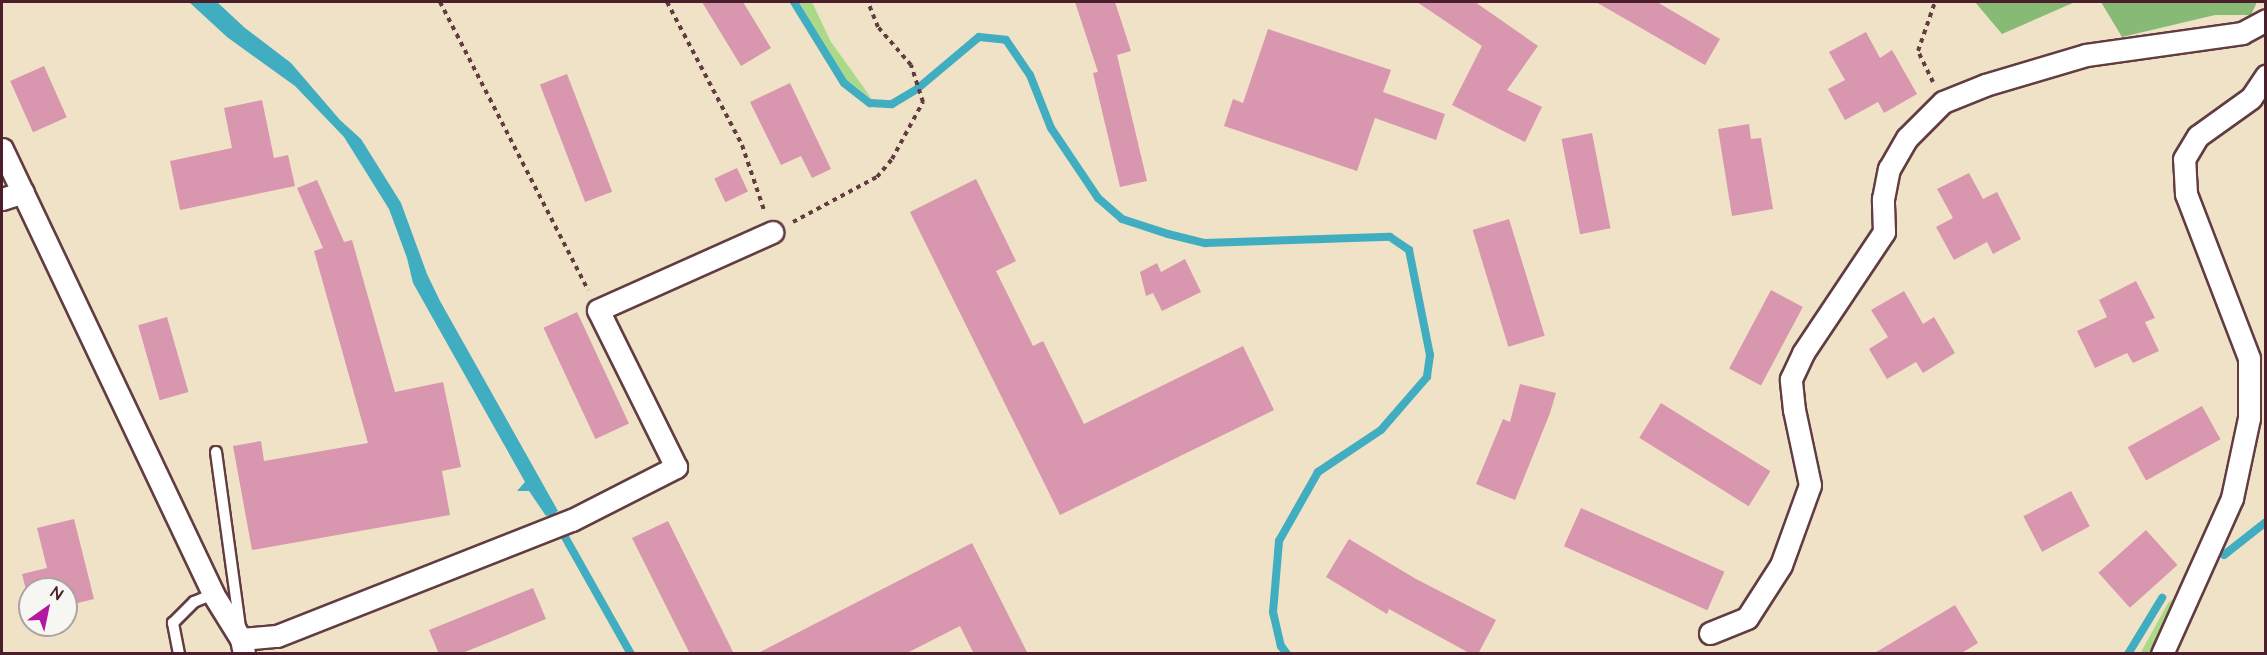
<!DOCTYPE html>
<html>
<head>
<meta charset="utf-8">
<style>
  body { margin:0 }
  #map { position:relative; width:2267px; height:655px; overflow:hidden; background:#efe2c7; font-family:"Architects Daughter",sans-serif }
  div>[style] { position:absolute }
  .green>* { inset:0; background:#aada88 }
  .forest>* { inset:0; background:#87ba74 }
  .water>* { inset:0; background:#41adc0 }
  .stream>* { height:8px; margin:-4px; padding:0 4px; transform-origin:4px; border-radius:4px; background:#41adc0 }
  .building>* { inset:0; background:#d996af; transform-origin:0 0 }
  .path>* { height:4px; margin-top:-2px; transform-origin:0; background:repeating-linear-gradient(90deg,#633c42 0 4.5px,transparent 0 9px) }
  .roads { filter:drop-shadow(2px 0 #633c42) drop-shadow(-2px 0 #633c42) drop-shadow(0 2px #633c42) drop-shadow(0 -2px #633c42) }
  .service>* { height:10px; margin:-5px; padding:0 5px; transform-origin:5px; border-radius:5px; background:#fff }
  .minor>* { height:21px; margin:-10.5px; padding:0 10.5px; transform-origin:10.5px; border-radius:10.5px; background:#fff }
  span { translate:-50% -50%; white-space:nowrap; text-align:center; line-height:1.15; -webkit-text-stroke:4.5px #f6f6f2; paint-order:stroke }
  .frame { position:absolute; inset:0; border:3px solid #4a1f2b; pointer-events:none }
  .north { position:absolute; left:18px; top:577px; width:60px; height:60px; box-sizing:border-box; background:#f6f6f2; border:2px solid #b1a0a2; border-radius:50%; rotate:33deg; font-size:16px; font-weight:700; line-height:24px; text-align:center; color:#4a1f2b }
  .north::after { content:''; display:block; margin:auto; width:21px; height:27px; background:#b5179e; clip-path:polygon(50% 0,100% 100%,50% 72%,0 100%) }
</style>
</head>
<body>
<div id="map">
  <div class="green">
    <i style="clip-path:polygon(799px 2px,812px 2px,831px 42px,872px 99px,847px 80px)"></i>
    <i style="clip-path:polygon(2182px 593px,2155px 653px,2140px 654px,2168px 603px)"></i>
  </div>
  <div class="forest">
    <i style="clip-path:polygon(1975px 2px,2075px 2px,2002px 34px)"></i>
    <i style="clip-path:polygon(2101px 2px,2257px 2px,2251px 15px,2215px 15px,2122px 37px)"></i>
  </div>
  <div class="water">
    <i style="clip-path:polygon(189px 2px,217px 2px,245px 28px,291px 63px,340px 120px,361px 139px,401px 203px,427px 274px,440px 301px,558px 511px,546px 516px,529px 491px,517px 491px,525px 482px,413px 283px,407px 258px,389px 209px,344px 137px,295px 86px,227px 37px)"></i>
  </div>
  <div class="stream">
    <i style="left:794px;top:2px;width:95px;rotate:58.3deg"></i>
    <i style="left:844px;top:83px;width:33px;rotate:38deg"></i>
    <i style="left:870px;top:103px;width:22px;rotate:3deg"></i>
    <i style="left:892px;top:104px;width:29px;rotate:-31deg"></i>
    <i style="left:917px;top:89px;width:81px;rotate:-40deg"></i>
    <i style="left:979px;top:37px;width:27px;rotate:6deg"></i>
    <i style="left:1006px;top:40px;width:42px;rotate:55.6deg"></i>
    <i style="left:1030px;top:75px;width:57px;rotate:68.4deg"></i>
    <i style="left:1051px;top:128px;width:84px;rotate:56.1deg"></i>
    <i style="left:1098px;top:198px;width:32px;rotate:41deg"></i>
    <i style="left:1122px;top:219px;width:48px;rotate:18.1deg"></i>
    <i style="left:1168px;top:234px;width:38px;rotate:14deg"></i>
    <i style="left:1205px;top:243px;width:185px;rotate:-1.9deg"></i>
    <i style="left:1390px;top:237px;width:23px;rotate:34deg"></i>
    <i style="left:1409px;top:250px;width:107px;rotate:78.7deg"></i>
    <i style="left:1430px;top:355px;width:22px;rotate:98deg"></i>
    <i style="left:1427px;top:377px;width:70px;rotate:131deg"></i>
    <i style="left:1381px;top:430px;width:76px;rotate:146.3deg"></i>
    <i style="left:1318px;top:472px;width:79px;rotate:119.5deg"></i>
    <i style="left:1279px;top:541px;width:71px;rotate:94.8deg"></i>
    <i style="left:1273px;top:612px;width:35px;rotate:77deg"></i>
    <i style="left:1281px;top:646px;width:10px;rotate:53deg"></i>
    <i style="left:552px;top:514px;width:161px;rotate:60.6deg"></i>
    <i style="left:2224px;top:555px;width:53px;rotate:-38.2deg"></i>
    <i style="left:2128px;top:654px;width:66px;rotate:-58.7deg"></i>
  </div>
  <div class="building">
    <i style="clip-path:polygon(702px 2px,743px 2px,771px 48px,741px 66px)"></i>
    <i style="clip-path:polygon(1075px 2px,1115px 2px,1131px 51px,1117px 55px,1147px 181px,1120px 187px,1093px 73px,1098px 72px)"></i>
    <i style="clip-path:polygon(1417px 2px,1475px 2px,1538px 46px,1507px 90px,1542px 107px,1525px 142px,1452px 105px,1482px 46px)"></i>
    <i style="clip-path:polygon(1596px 2px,1657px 2px,1720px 39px,1705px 65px)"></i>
    <i style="clip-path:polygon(1268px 29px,1391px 70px,1383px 92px,1445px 114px,1436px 140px,1375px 118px,1357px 171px,1224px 126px,1233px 99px,1243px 103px)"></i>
    <i style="clip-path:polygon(1866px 32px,1880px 58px,1892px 50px,1917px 94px,1884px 113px,1878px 102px,1845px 120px,1828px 89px,1845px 80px,1829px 52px)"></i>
    <i style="left:44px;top:66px;width:56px;height:37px;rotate:66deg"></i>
    <i style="left:567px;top:74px;width:126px;height:29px;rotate:69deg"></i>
    <i style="clip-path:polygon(790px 83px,831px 169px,812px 178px,801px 156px,781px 165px,750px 102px)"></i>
    <i style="clip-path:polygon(262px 100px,274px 158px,288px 155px,295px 186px,180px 210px,170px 161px,232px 148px,224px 108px)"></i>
    <i style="clip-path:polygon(1749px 124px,1751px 139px,1761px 138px,1773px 209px,1732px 216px,1718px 129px)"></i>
    <i style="left:1592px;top:133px;width:97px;height:31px;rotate:79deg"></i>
    <i style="left:737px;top:168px;width:26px;height:25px;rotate:65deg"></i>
    <i style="clip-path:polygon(1969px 173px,1983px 199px,1997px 192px,2021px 239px,1993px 254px,1987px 242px,1954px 260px,1936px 227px,1953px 218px,1937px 189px)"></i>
    <i style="clip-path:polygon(976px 179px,1016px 261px,996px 271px,1033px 346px,1043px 341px,1084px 424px,1243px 346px,1274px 410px,1060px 515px,910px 212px)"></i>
    <i style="clip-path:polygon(317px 180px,344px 242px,352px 240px,395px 392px,443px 382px,461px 467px,442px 471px,450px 515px,252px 550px,233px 446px,261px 441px,264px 461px,368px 443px,314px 251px,323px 248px,297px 188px)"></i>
    <i style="left:1509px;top:219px;width:122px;height:38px;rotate:73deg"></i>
    <i style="clip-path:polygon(1185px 259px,1201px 292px,1162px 311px,1153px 293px,1146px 296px,1140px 272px,1157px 263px,1161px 272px)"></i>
    <i style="clip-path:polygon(2136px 281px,2155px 318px,2145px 322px,2159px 351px,2133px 363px,2127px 353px,2095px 368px,2077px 331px,2107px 317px,2099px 300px)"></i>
    <i style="left:1771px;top:290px;width:36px;height:89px;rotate:28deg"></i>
    <i style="clip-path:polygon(1904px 291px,1923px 324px,1934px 317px,1955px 353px,1923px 373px,1916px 362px,1887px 379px,1869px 349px,1888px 337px,1871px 310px)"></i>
    <i style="left:577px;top:312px;width:123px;height:37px;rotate:65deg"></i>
    <i style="left:167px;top:317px;width:78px;height:30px;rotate:74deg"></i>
    <i style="clip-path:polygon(1520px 384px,1556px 393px,1550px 413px,1515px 500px,1476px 484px,1503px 419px,1510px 422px)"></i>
    <i style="left:1661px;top:403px;width:129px;height:41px;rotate:32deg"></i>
    <i style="left:2202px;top:406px;width:38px;height:85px;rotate:61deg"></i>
    <i style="left:2071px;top:491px;width:40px;height:54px;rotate:62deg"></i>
    <i style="left:1581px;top:508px;width:157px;height:42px;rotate:24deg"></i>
    <i style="clip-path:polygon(74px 519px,94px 599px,66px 606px,66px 589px,30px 589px,30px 606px,22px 574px,47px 568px,37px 528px)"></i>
    <i style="clip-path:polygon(668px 521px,734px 654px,690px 654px,632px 538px)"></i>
    <i style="left:2146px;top:530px;width:47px;height:64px;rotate:48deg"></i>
    <i style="clip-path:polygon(1349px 539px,1416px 579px,1496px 620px,1478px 654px,1471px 654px,1389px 609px,1387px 614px,1326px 577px)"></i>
    <i style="clip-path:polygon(972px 543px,1028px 654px,974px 654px,960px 626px,905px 654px,756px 654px)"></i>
    <i style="clip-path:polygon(533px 588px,546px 619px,460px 654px,439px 654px,429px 630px)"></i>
    <i style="clip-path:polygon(1955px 605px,1978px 643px,1960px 654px,1873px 654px)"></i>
  </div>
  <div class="path">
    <i style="left:440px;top:2px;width:324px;rotate:62.8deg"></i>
    <i style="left:667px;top:2px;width:161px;rotate:62.3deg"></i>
    <i style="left:742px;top:145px;width:69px;rotate:71.3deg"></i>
    <i style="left:1933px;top:82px;width:34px;rotate:-116deg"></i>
    <i style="left:1918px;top:51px;width:52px;rotate:-70.9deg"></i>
    <i style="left:793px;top:222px;width:95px;rotate:-28.2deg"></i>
    <i style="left:877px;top:177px;width:23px;rotate:-50deg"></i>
    <i style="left:892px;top:159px;width:65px;rotate:-61.5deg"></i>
    <i style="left:923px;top:102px;width:39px;rotate:-108deg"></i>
    <i style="left:911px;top:65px;width:50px;rotate:-131deg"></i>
    <i style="left:878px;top:27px;width:27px;rotate:-112deg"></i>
  </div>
  <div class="roads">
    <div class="service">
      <i style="left:216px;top:452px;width:177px;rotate:82.2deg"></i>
      <i style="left:179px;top:654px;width:32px;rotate:-101deg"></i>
      <i style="left:173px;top:623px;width:30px;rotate:-45deg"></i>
      <i style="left:194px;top:602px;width:21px;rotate:-23deg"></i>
    </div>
    <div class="minor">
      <i style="left:2px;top:149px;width:492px;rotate:64.6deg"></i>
      <i style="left:213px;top:594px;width:53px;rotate:58.1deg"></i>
      <i style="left:241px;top:639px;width:14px;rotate:78deg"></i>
      <i style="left:2px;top:199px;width:22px;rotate:-18deg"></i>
      <i style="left:1710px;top:633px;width:40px;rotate:-22deg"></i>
      <i style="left:1747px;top:618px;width:63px;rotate:-57.3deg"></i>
      <i style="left:1781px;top:565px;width:85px;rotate:-70.1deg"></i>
      <i style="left:1810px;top:485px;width:77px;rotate:-102deg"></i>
      <i style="left:1794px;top:410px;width:31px;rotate:-96deg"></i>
      <i style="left:1791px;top:379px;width:29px;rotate:-65deg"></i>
      <i style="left:1803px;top:353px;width:146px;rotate:-56.2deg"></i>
      <i style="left:1884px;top:232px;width:33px;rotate:-92deg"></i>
      <i style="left:1883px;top:199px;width:31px;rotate:-79deg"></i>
      <i style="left:1889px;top:169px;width:36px;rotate:-60deg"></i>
      <i style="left:1907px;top:138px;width:51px;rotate:-45deg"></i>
      <i style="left:1943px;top:102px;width:45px;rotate:-22deg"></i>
      <i style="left:1985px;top:85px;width:105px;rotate:-16.5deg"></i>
      <i style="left:2086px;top:55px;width:158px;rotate:-8deg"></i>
      <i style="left:2242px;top:33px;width:27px;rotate:-28deg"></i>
      <i style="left:241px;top:639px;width:36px;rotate:-5deg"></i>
      <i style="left:277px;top:636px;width:317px;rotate:-21.5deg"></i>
      <i style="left:572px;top:520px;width:117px;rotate:-27deg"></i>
      <i style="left:676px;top:467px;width:175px;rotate:-116.4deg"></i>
      <i style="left:598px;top:310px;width:191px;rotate:-24.1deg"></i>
      <i style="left:2162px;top:654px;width:171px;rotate:-65.8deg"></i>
      <i style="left:2232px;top:498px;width:82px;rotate:-78deg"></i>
      <i style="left:2249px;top:418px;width:60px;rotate:-90deg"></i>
      <i style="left:2249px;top:358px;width:176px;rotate:-111deg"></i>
      <i style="left:2186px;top:194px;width:35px;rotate:-93deg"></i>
      <i style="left:2184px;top:159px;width:27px;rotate:-59deg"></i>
      <i style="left:2198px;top:136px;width:65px;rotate:-35.6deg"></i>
      <i style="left:2251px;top:98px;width:27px;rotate:-56deg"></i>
    </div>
  </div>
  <div class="frame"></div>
  <div class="north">N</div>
</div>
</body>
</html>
